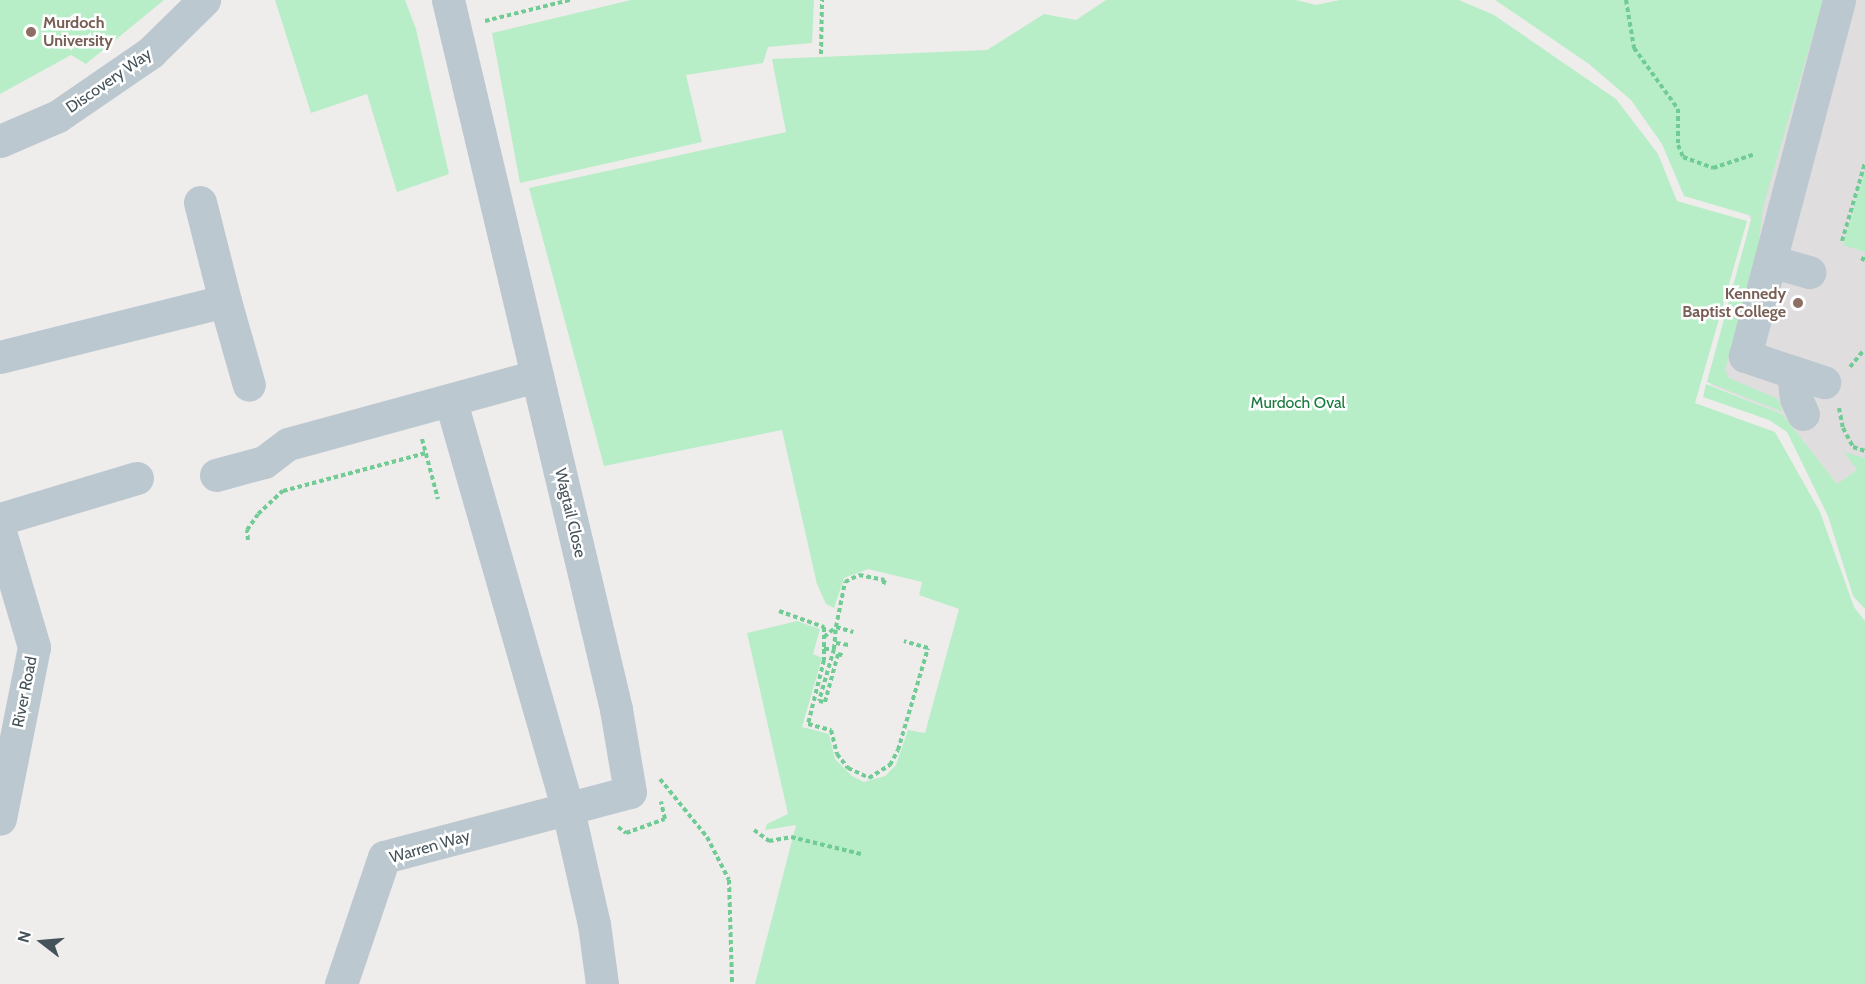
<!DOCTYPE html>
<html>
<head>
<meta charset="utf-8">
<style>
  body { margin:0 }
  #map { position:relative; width:1865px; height:984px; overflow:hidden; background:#efecec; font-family:Cabin,sans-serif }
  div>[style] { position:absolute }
  .education>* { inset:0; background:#e0ddde }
  .green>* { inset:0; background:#b8eec7 }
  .path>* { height:4px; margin-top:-2px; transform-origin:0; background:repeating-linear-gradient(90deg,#70cc94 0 4.5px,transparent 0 7.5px) }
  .minor>* { height:33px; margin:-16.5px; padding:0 16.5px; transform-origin:16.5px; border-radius:16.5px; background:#bcc8cf }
  .dots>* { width:16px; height:16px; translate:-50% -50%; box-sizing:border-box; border:3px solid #fff; border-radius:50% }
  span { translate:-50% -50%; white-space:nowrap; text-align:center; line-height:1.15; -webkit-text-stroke:5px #fff; paint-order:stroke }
  .education-label { font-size:16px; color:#785e54; font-weight:700 }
  .left { translate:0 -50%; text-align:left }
  .right { translate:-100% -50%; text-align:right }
  .street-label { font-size:16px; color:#445259 }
  .park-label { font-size:16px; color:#167a3c }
  .north { position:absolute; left:12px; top:912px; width:60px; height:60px; -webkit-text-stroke:4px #fff; paint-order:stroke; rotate:286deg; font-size:16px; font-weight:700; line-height:24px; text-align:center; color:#445259 }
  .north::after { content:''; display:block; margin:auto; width:21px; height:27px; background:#445259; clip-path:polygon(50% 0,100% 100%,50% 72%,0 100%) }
</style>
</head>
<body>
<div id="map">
  <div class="education">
    <i style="clip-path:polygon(1804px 0,1865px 0,1865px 572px,1782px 414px,1711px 385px,1751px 220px,1743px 206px)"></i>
  </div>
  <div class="green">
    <i style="clip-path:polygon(0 0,164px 0,86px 64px,71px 55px,0 94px)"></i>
    <i style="clip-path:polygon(275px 0,405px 0,416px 29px,449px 174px,397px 192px,367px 94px,311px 113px)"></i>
    <i style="clip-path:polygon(631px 0,814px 0,812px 43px,768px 47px,763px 63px,686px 75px,702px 142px,520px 183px,492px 33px)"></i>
    <i style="clip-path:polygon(1106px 0,1296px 0,1316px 5px,1340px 0,1459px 0,1494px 15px,1616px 99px,1658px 154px,1677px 201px,1747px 221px,1695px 403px,1775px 432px,1820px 512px,1854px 607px,1865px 621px,1865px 984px,755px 984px,796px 825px,765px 830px,767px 824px,788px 814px,747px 633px,797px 621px,820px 629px,813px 654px,822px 658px,802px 727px,829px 734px,835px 759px,852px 776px,864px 782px,885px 776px,896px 765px,908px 730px,925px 733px,959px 609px,919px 595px,922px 582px,868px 569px,844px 578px,834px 608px,826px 604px,817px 584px,782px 430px,604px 466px,529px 188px,786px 132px,772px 59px,987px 50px,1044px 14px,1076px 20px)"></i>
    <i style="clip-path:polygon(1495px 0,1823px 0,1763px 207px,1758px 250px,1725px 370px,1729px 378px,1778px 399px,1783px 412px,1707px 382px,1752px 216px,1684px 196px,1662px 144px,1631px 100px,1589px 64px)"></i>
    <i style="clip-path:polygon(1865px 171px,1865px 252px,1843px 245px)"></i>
    <i style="clip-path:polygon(1706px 384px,1782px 414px,1837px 484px,1857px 470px,1844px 452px,1865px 458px,1865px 609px,1853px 596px,1828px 516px,1787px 432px,1769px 420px,1703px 397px)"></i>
  </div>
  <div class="path">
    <i style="left:1626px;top:0;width:49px;rotate:80.5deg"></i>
    <i style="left:1634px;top:48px;width:75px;rotate:54.2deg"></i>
    <i style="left:1678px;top:109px;width:36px;rotate:90deg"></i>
    <i style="left:1678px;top:145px;width:13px;rotate:67deg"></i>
    <i style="left:1683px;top:157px;width:32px;rotate:20deg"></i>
    <i style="left:1713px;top:168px;width:44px;rotate:-18.4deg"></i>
    <i style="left:485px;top:21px;width:88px;rotate:-13.9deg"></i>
    <i style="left:821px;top:54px;width:54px;rotate:-88.9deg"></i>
    <i style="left:1842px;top:241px;width:81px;rotate:-73.6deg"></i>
    <i style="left:1862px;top:261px;width:7px;rotate:-63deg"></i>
    <i style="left:1850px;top:367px;width:22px;rotate:-51deg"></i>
    <i style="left:1839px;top:408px;width:20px;rotate:79deg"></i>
    <i style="left:1843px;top:428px;width:21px;rotate:62deg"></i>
    <i style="left:1853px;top:447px;width:13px;rotate:18deg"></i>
    <i style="left:422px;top:439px;width:62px;rotate:75.1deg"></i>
    <i style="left:248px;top:540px;width:10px;rotate:-96deg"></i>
    <i style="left:247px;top:530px;width:19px;rotate:-55deg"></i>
    <i style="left:258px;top:514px;width:34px;rotate:-43deg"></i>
    <i style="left:283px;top:491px;width:148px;rotate:-14.9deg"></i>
    <i style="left:779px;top:611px;width:48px;rotate:19.6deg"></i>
    <i style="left:824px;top:627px;width:33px;rotate:90deg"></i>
    <i style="left:824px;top:660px;width:66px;rotate:104deg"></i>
    <i style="left:808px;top:724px;width:24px;rotate:15deg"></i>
    <i style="left:831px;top:730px;width:25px;rotate:76deg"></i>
    <i style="left:837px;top:754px;width:18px;rotate:52deg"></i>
    <i style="left:848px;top:768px;width:23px;rotate:25deg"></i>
    <i style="left:869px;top:778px;width:25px;rotate:-32deg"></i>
    <i style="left:890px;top:765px;width:17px;rotate:-62deg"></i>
    <i style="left:898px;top:750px;width:106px;rotate:-73.6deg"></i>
    <i style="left:928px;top:648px;width:25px;rotate:-164deg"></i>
    <i style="left:824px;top:637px;width:16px;rotate:-40deg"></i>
    <i style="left:836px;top:627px;width:46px;rotate:-78.7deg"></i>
    <i style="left:845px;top:582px;width:16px;rotate:-27deg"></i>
    <i style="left:859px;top:575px;width:26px;rotate:11deg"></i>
    <i style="left:885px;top:580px;width:5px;rotate:112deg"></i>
    <i style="left:836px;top:643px;width:13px;rotate:9deg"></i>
    <i style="left:824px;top:649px;width:10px"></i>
    <i style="left:834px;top:649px;width:22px;rotate:-85deg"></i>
    <i style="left:836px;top:627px;width:18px;rotate:16deg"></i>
    <i style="left:834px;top:649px;width:54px;rotate:106.1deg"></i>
    <i style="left:819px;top:701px;width:6px;rotate:9deg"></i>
    <i style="left:825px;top:702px;width:50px;rotate:-74.8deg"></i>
    <i style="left:838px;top:654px;width:7px;rotate:16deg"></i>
    <i style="left:660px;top:779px;width:75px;rotate:51deg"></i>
    <i style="left:707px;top:837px;width:48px;rotate:62.9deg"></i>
    <i style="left:729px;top:880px;width:104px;rotate:88.3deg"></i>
    <i style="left:618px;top:827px;width:10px;rotate:37deg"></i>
    <i style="left:626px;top:833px;width:41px;rotate:-19.7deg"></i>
    <i style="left:665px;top:819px;width:18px;rotate:-103deg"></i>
    <i style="left:754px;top:830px;width:19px;rotate:36deg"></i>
    <i style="left:769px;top:841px;width:22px;rotate:-10deg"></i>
    <i style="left:791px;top:837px;width:72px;rotate:13.7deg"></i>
  </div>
  <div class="minor">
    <i style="left:0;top:141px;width:63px;rotate:-23.3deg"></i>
    <i style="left:58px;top:116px;width:112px;rotate:-34.4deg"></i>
    <i style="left:150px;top:53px;width:76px;rotate:-44.5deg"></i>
    <i style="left:1770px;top:261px;width:41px;rotate:15.8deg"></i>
    <i style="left:225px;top:301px;width:87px;rotate:74.1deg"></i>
    <i style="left:0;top:357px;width:232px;rotate:-14deg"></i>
    <i style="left:225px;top:301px;width:102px;rotate:-104.2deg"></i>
    <i style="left:1793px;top:372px;width:51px;rotate:-161.6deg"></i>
    <i style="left:1745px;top:356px;width:368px;rotate:-75.2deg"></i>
    <i style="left:451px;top:402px;width:424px;rotate:74deg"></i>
    <i style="left:568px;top:810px;width:117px;rotate:77.2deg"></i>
    <i style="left:594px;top:924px;width:61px;rotate:82.4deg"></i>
    <i style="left:1803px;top:414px;width:17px;rotate:-114deg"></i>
    <i style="left:1796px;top:398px;width:26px;rotate:-97deg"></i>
    <i style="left:1793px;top:372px;width:33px;rotate:18deg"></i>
    <i style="left:216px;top:475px;width:50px;rotate:-15.2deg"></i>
    <i style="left:264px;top:462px;width:30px;rotate:-37deg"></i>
    <i style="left:288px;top:444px;width:258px;rotate:-15.3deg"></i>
    <i style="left:0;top:519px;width:143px;rotate:-16.7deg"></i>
    <i style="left:0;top:532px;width:120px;rotate:73.5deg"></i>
    <i style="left:34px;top:647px;width:175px;rotate:101.2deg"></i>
    <i style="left:341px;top:984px;width:134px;rotate:-71.3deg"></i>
    <i style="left:384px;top:857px;width:254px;rotate:-14.8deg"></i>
    <i style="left:630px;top:792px;width:84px;rotate:-99.6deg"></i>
    <i style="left:616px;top:709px;width:729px;rotate:-103.33deg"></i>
  </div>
  <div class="dots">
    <i style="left:31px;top:32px;background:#8d6e63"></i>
    <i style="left:1798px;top:303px;background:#8d6e63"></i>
  </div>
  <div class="education-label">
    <span class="left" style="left:43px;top:32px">Murdoch<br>University</span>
    <span class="right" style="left:1786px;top:303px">Kennedy<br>Baptist College</span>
  </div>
  <div class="street-label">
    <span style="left:109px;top:81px;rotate:-35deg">Discovery Way</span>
    <span style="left:570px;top:513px;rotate:77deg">Wagtail Close</span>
    <span style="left:25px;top:692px;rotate:-79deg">River Road</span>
    <span style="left:430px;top:847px;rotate:-16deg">Warren Way</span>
  </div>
  <div class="park-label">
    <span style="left:1298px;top:403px">Murdoch Oval</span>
  </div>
  <div class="north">N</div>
</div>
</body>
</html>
